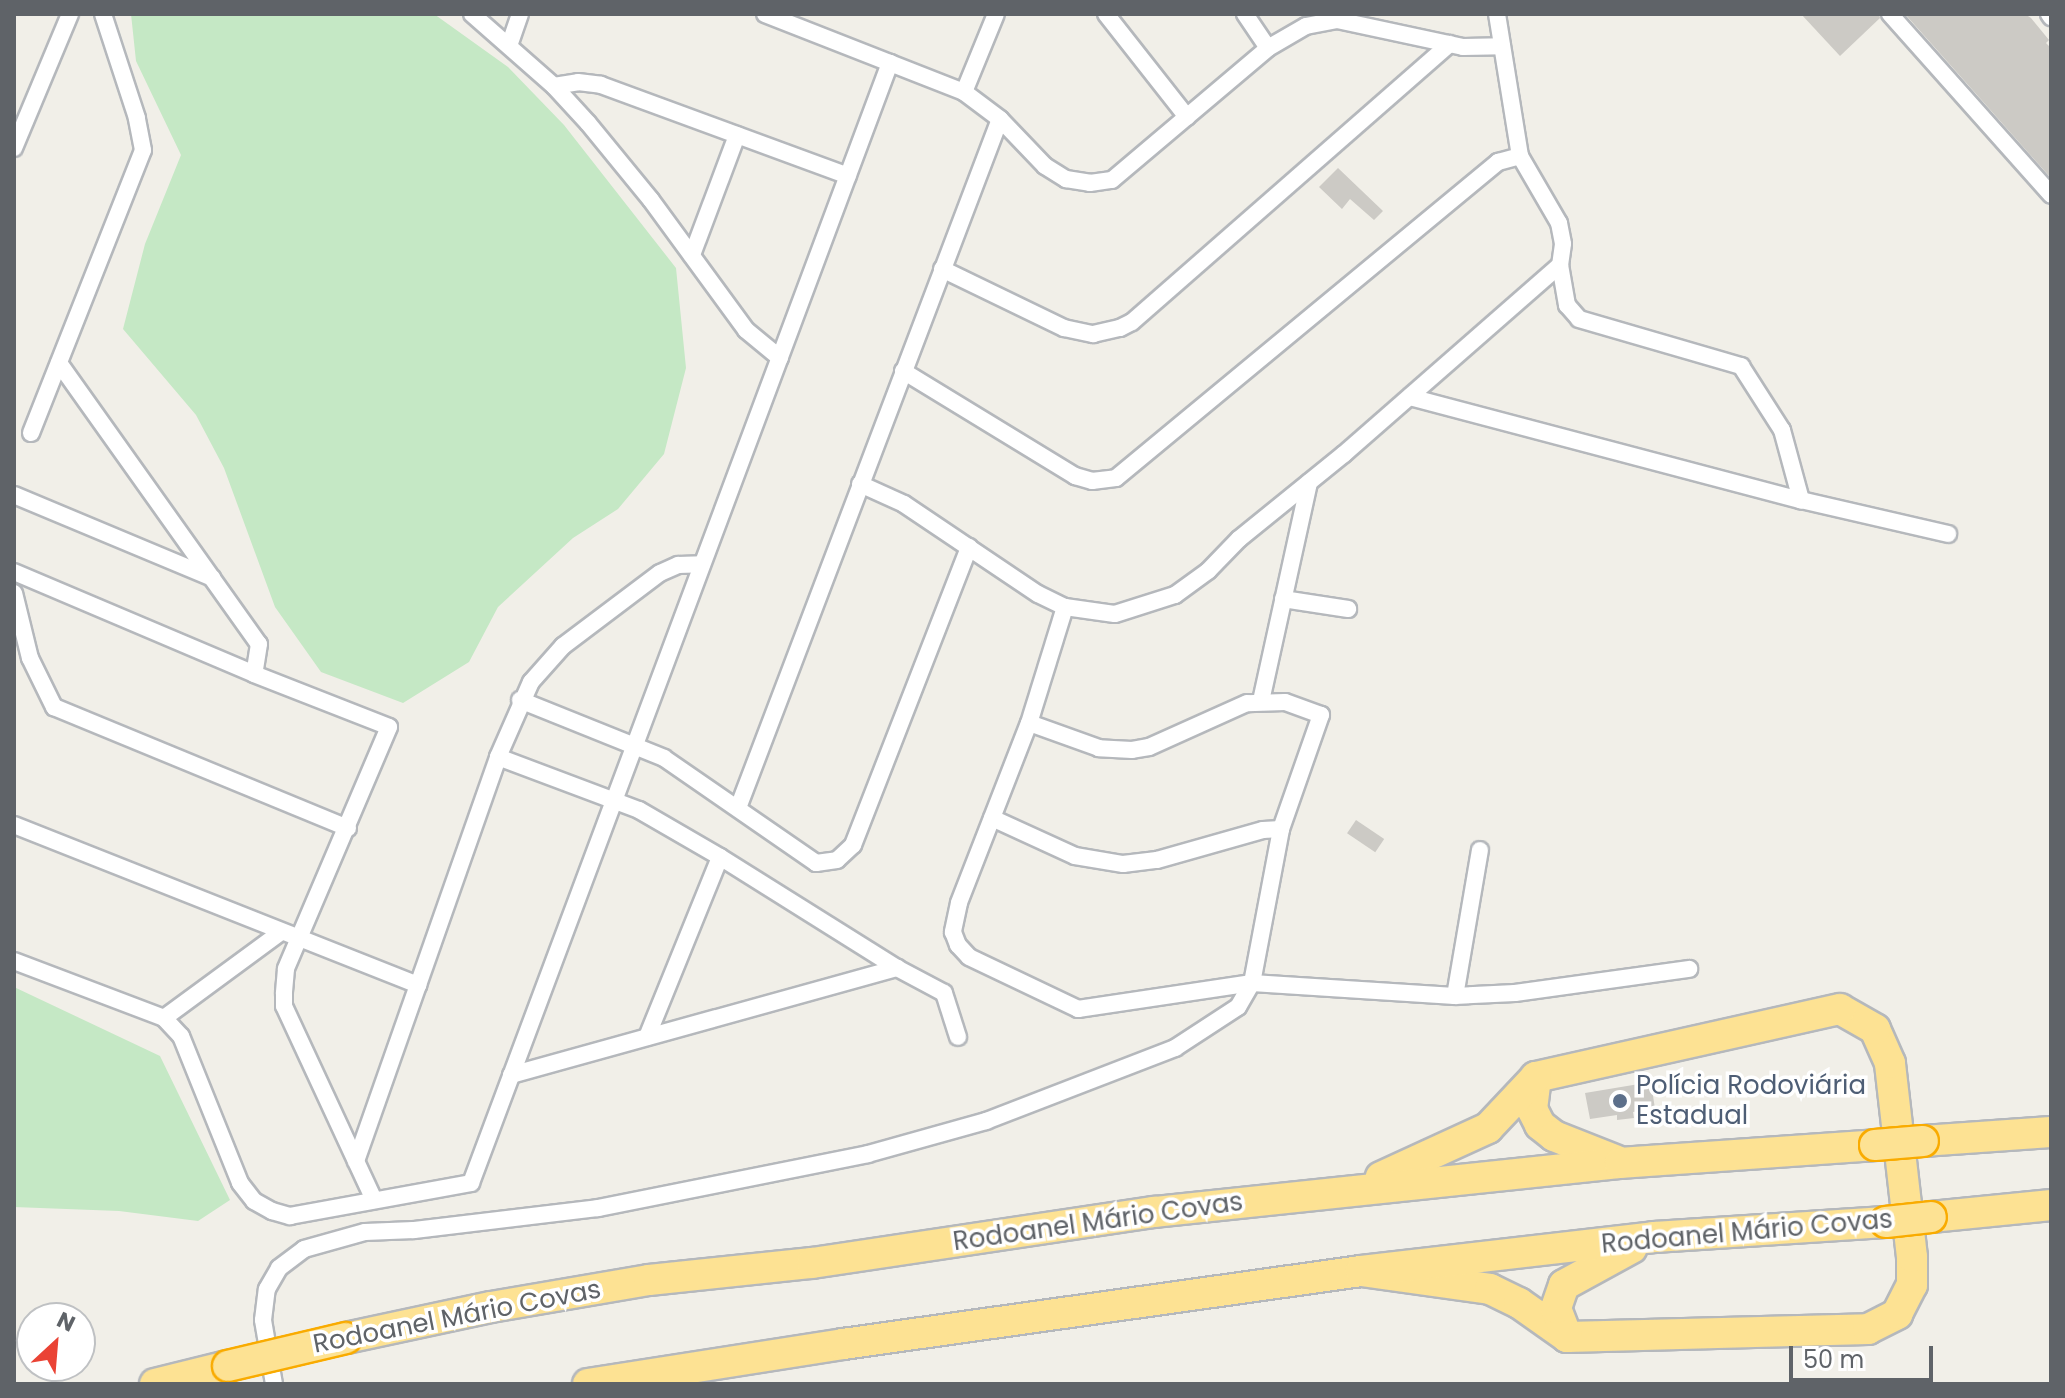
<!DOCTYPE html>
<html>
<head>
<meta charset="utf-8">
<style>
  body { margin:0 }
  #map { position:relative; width:2065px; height:1398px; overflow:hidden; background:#f1efe8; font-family:Poppins,sans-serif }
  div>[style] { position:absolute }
  .green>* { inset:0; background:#c5e8c5 }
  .building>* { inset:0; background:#cccac5; transform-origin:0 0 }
  .roads { filter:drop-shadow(2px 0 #b5b8bc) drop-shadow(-2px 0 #b5b8bc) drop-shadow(0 2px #b5b8bc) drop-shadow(0 -2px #b5b8bc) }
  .street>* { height:16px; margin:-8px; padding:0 8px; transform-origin:8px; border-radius:8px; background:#fff }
  .highway>* { height:30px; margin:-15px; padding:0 15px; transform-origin:15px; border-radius:15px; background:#fde293 }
  .bridges { filter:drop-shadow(2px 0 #f9ab00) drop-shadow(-2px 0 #f9ab00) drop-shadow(0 2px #f9ab00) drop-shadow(0 -2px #f9ab00) }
  .highway-bridge>* { height:30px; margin:-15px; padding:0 15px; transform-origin:15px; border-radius:15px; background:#fde293 }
  .dots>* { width:22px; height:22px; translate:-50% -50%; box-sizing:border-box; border:4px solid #fff; border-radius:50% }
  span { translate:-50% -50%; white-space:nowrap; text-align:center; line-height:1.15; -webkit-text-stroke:7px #fff; paint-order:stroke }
  .service-label { font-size:26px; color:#4e5e75 }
  .left { translate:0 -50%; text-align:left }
  .street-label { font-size:26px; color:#5f6368 }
  .frame { position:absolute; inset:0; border:16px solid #5f6368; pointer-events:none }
  .north { position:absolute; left:16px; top:1302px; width:80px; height:80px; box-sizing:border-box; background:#fff; border:2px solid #bfc1c3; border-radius:50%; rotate:26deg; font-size:22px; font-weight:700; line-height:32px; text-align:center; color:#5f6368 }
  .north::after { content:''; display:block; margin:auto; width:28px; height:36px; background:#ea4335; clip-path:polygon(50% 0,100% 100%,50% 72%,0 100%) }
  .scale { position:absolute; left:1789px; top:1346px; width:144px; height:36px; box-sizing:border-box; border:4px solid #5f6368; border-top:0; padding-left:10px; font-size:24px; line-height:28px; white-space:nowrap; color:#5f6368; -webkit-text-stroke:6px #fff; paint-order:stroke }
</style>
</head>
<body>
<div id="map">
  <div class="green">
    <i style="clip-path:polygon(131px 14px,434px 14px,508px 67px,564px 125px,676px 268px,686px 368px,664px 454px,618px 509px,573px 538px,498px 607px,469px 662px,403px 703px,321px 672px,275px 607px,224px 468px,196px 415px,123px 329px,145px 244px,181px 155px,136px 61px)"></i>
    <i style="clip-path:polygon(14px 987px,160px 1056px,230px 1200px,198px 1221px,119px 1211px,14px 1207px)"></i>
  </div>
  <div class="building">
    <i style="clip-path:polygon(1801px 14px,1879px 14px,1880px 18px,1840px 56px)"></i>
    <i style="clip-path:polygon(1905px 14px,2025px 14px,2031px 18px,2049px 40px,2046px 43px,2051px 48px,2051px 178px)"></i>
    <i style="clip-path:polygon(1338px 168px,1383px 211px,1374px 220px,1350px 199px,1342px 209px,1319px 187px)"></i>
    <i style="left:1356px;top:820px;width:34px;height:16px;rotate:34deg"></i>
    <i style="clip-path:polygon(1651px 1082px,1655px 1109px,1633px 1112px,1634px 1118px,1617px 1120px,1617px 1115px,1590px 1119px,1585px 1093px)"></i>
  </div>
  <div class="roads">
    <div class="street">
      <i style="left:472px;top:14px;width:109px;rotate:41.3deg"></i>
      <i style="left:554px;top:86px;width:50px;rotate:47.4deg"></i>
      <i style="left:588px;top:123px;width:99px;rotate:50.7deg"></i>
      <i style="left:651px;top:200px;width:161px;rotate:53.8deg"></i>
      <i style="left:746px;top:330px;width:44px;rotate:39.5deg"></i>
      <i style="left:765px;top:14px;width:214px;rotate:21.4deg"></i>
      <i style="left:964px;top:92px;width:45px;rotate:36.9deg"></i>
      <i style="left:1000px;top:119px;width:65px;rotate:46.2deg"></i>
      <i style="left:1045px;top:166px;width:25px;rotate:32deg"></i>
      <i style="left:1066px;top:179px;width:24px;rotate:9deg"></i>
      <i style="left:1090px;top:183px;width:22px;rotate:-8deg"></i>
      <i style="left:1112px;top:180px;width:204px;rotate:-40.2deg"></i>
      <i style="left:1268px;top:48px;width:44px;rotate:-30.1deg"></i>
      <i style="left:1306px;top:26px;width:32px;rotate:-11deg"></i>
      <i style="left:1337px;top:20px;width:129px;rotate:12.1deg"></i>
      <i style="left:1463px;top:47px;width:39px;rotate:-1deg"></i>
      <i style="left:1106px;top:14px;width:131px;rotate:51.8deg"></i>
      <i style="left:1245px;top:14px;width:41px;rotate:55.9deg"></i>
      <i style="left:1497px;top:14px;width:144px;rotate:80.8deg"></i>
      <i style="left:1520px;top:156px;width:78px;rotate:59.8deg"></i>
      <i style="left:1559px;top:223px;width:21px;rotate:79deg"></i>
      <i style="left:1563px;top:244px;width:21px;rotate:98deg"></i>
      <i style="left:1560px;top:265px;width:41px;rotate:80.1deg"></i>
      <i style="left:1567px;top:305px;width:18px;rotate:49deg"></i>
      <i style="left:1579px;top:319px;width:169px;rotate:16.2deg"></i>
      <i style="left:1741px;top:366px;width:76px;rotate:57.4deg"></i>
      <i style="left:1782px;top:430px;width:73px;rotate:74.8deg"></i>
      <i style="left:1890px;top:14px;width:242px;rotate:48.3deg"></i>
      <i style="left:2049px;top:14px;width:4px;rotate:56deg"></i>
      <i style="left:509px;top:46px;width:34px;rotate:-71deg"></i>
      <i style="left:554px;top:86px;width:24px;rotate:-9deg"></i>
      <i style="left:578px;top:82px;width:23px;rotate:7deg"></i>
      <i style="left:601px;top:85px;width:263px;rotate:20.2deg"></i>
      <i style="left:964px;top:92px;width:84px;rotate:-67.7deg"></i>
      <i style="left:14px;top:148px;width:145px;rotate:-67.3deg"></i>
      <i style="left:692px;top:255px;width:128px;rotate:-69.4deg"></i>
      <i style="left:942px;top:269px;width:136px;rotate:25.8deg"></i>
      <i style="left:1064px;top:328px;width:30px;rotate:12deg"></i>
      <i style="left:1093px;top:334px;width:28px;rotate:-13deg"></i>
      <i style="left:1120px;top:328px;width:13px;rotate:-27deg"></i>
      <i style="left:1132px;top:322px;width:422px;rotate:-41.2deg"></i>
      <i style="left:59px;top:363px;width:345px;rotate:54.6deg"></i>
      <i style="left:259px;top:644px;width:30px;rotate:99deg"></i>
      <i style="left:903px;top:371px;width:202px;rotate:31.4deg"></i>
      <i style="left:1075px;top:476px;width:18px;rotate:16deg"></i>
      <i style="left:1092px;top:481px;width:24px;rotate:-7deg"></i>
      <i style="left:1116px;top:478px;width:496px;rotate:-39.6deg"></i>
      <i style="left:1498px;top:162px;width:23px;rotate:-15deg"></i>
      <i style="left:1410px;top:397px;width:404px;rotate:14.8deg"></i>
      <i style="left:1801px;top:500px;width:151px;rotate:13deg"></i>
      <i style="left:31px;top:433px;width:304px;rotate:-68.4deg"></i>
      <i style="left:143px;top:150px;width:33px;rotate:-101deg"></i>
      <i style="left:137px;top:118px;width:109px;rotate:-108.1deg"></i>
      <i style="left:860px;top:484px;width:48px;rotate:24.4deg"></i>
      <i style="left:904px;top:504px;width:161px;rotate:33.9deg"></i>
      <i style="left:1038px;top:594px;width:30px;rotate:26deg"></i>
      <i style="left:1065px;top:607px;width:50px;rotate:8deg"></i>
      <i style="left:1115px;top:614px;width:63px;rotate:-17.6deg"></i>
      <i style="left:1175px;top:595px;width:41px;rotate:-36deg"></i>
      <i style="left:1208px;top:571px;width:45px;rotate:-45.9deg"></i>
      <i style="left:1239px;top:539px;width:135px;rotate:-39deg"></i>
      <i style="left:1344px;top:454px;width:287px;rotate:-41.2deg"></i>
      <i style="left:14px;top:495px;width:215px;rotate:22.7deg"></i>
      <i style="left:14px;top:572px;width:261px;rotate:23deg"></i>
      <i style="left:254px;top:674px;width:145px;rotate:21.4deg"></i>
      <i style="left:389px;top:727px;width:263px;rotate:113.1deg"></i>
      <i style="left:286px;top:969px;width:25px;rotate:95deg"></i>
      <i style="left:284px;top:994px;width:12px;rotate:90deg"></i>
      <i style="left:284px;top:1006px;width:214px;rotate:65.1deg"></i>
      <i style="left:14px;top:593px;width:67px;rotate:76.2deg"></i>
      <i style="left:30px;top:658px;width:55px;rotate:63.9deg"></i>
      <i style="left:54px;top:707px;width:318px;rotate:22.4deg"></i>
      <i style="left:1283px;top:599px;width:66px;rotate:8.7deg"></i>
      <i style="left:1065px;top:607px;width:121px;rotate:107.2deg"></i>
      <i style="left:1029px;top:723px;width:193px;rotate:111.3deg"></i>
      <i style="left:959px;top:903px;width:30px;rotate:102deg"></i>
      <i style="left:953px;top:932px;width:14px;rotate:69deg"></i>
      <i style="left:958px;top:945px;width:16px;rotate:47deg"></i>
      <i style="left:969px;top:957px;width:121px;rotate:25.5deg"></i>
      <i style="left:1078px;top:1009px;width:176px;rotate:-8.5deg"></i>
      <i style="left:1252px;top:983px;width:203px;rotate:3.7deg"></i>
      <i style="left:1455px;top:996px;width:60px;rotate:-2.9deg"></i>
      <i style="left:1515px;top:993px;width:176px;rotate:-7.9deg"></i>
      <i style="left:520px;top:700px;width:155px;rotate:21.9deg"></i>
      <i style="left:664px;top:758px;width:185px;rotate:34.6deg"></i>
      <i style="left:816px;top:863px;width:21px;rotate:-8deg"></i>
      <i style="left:837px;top:860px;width:22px;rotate:-43deg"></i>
      <i style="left:853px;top:845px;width:320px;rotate:-68.7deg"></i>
      <i style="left:1261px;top:701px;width:224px;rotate:-77.6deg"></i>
      <i style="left:498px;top:757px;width:151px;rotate:20.6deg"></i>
      <i style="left:639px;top:810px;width:94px;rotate:30.1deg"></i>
      <i style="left:720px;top:857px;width:209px;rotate:32.1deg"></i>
      <i style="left:897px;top:968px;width:53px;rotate:28deg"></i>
      <i style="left:944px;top:993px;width:46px;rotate:72.3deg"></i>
      <i style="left:738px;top:808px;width:737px;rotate:-69.18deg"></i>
      <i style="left:992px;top:818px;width:91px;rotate:24.6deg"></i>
      <i style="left:1075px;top:856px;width:49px;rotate:9.5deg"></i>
      <i style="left:1123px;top:864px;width:34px;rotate:-7deg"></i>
      <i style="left:1157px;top:860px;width:110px;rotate:-15.8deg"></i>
      <i style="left:1263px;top:830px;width:18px;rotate:-3deg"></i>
      <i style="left:14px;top:825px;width:435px;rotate:21.6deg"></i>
      <i style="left:14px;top:961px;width:160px;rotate:20.8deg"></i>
      <i style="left:164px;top:1018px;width:25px;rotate:47deg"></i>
      <i style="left:181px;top:1036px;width:158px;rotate:68.1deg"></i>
      <i style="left:240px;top:1183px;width:23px;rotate:52deg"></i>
      <i style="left:254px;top:1201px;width:21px;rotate:29deg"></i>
      <i style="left:272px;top:1211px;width:19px;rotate:16deg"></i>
      <i style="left:290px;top:1216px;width:184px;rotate:-10.3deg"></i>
      <i style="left:471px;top:1183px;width:1196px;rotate:-69.49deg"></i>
      <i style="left:1455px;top:996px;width:148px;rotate:-80.3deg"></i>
      <i style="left:164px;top:1018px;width:145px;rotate:-36.3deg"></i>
      <i style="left:647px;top:1037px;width:194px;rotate:-67.9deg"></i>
      <i style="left:511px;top:1075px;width:401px;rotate:-15.5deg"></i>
      <i style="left:356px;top:1161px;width:428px;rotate:-70.6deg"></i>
      <i style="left:498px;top:757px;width:82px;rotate:-66.3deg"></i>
      <i style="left:531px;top:682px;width:48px;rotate:-48.4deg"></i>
      <i style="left:563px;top:646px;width:121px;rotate:-37deg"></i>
      <i style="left:660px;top:573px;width:20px;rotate:-24deg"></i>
      <i style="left:678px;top:565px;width:24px;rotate:-2deg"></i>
      <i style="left:274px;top:1384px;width:65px;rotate:-99.8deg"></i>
      <i style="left:263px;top:1320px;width:31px;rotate:-83deg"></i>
      <i style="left:267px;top:1289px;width:24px;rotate:-60deg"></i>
      <i style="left:279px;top:1268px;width:31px;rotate:-37deg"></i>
      <i style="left:304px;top:1249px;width:63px;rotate:-15.6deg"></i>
      <i style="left:365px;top:1232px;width:49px;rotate:-2.3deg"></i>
      <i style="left:414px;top:1230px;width:185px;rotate:-6.8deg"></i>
      <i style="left:598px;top:1208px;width:275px;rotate:-11.3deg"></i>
      <i style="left:868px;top:1154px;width:123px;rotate:-15.6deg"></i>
      <i style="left:986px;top:1121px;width:203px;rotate:-21.1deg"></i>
      <i style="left:1175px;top:1048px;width:75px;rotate:-33.1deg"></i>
      <i style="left:1238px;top:1007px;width:28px;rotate:-60deg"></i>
      <i style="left:1252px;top:983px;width:157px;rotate:-79.3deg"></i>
      <i style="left:1281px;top:829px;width:121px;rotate:-70.7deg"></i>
      <i style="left:1321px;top:715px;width:38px;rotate:-160deg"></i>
      <i style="left:1285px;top:702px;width:38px;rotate:178deg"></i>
      <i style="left:1247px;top:703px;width:107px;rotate:155.8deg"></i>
      <i style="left:1149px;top:747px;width:17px;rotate:170deg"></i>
      <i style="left:1132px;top:750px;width:33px;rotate:-177deg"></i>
      <i style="left:1099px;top:748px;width:74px;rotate:-160.3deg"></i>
    </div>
    <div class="highway">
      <i style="left:1536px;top:1077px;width:32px;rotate:97deg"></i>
      <i style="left:1532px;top:1109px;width:18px;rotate:63deg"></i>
      <i style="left:1540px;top:1125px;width:18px;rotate:38deg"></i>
      <i style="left:1554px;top:1136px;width:66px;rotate:21.5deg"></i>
      <i style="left:1923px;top:1141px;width:128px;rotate:-4deg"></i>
      <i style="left:1931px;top:1217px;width:121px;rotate:-5.7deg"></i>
      <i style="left:1361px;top:1271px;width:130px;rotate:7.9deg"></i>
      <i style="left:1490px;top:1289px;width:32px;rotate:26deg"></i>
      <i style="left:1519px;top:1303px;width:59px;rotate:35.3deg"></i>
      <i style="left:1567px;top:1337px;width:301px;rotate:-1.5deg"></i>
      <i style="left:1868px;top:1329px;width:33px;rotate:-27deg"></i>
      <i style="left:1897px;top:1314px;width:33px;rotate:-63deg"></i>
      <i style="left:1912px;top:1285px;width:28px;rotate:-90deg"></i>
      <i style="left:1912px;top:1257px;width:195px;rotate:-96.5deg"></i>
      <i style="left:1890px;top:1063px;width:37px;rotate:-114deg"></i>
      <i style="left:1875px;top:1029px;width:40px;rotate:-150.3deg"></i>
      <i style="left:1840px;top:1009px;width:312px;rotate:167.4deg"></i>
      <i style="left:1536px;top:1077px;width:70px;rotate:133.3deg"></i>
      <i style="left:1488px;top:1128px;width:118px;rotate:155.4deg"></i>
      <i style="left:1567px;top:1337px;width:31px;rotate:-111deg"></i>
      <i style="left:1556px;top:1308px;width:24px;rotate:-71deg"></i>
      <i style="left:1564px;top:1285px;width:77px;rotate:-28.6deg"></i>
      <i style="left:346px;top:1338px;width:148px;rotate:-12.1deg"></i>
      <i style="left:491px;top:1307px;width:160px;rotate:-9.7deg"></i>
      <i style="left:649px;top:1280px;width:164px;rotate:-6deg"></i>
      <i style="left:812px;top:1263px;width:346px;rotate:-8.5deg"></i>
      <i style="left:1154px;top:1212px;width:469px;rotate:-6deg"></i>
      <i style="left:1620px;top:1163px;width:256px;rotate:-4deg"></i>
      <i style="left:155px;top:1384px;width:75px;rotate:-13.9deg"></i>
      <i style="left:588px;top:1384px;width:258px;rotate:-8.9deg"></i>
      <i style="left:843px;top:1344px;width:523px;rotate:-8.02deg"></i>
      <i style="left:1361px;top:1271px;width:295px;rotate:-6.6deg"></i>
      <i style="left:1654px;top:1237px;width:232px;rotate:-3.7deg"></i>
    </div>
  </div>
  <div class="bridges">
    <div class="highway-bridge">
      <i style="left:1875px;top:1145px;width:48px;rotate:-4.8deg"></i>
      <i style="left:1886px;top:1222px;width:45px;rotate:-6.3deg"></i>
      <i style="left:228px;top:1366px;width:121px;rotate:-13.3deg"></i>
    </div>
  </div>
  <div class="dots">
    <i style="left:1620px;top:1101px;background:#5c6f8a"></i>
  </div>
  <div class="service-label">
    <span class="left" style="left:1636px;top:1101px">Polícia Rodoviária<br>Estadual</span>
  </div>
  <div class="street-label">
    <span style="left:1098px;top:1222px;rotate:-8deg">Rodoanel Mário Covas</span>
    <span style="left:1747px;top:1232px;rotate:-5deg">Rodoanel Mário Covas</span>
    <span style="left:457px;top:1317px;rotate:-11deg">Rodoanel Mário Covas</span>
  </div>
  <div class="frame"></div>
  <div class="north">N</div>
  <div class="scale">50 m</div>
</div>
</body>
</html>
